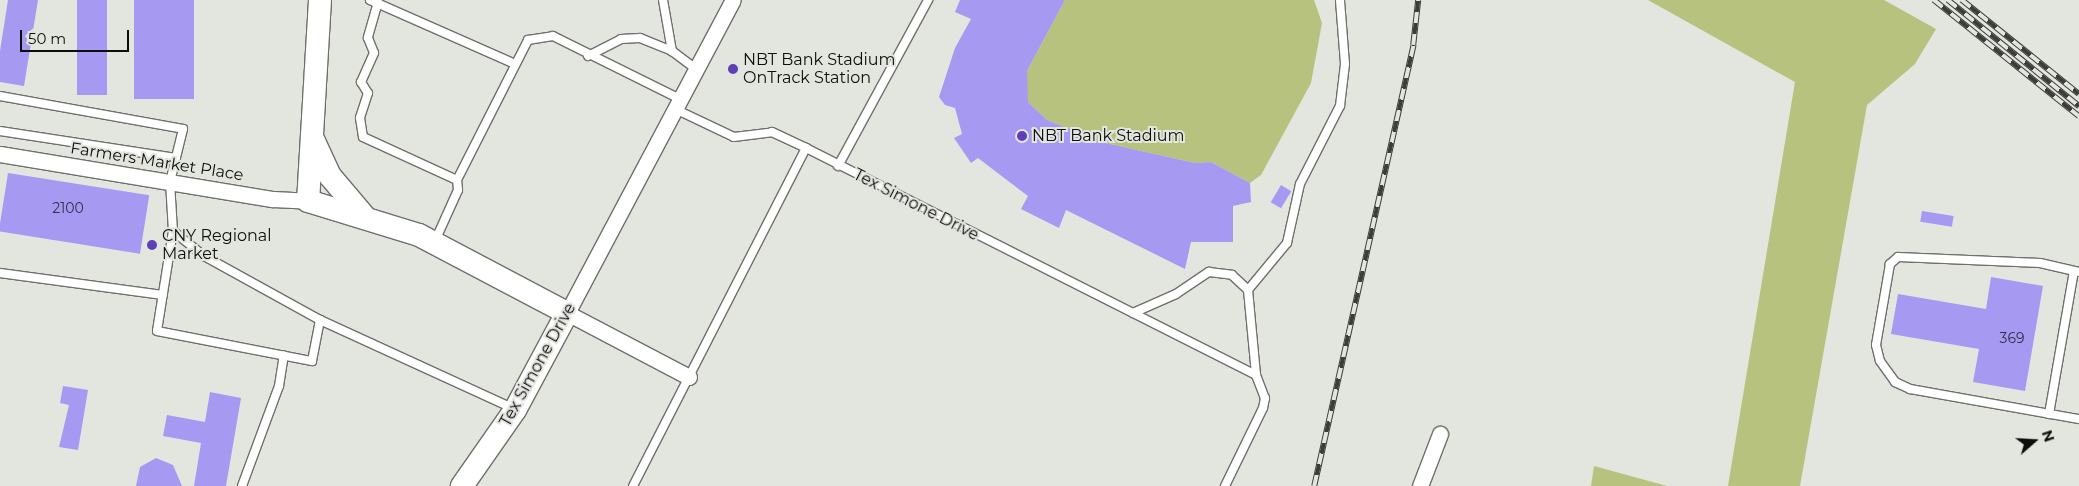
<!DOCTYPE html>
<html>
<head>
<meta charset="utf-8">
<style>
  body { margin:0 }
  #map { position:relative; width:2079px; height:486px; overflow:hidden; background:#e3e5df; font-family:Montserrat,sans-serif }
  div>[style] { position:absolute }
  .green>* { inset:0; background:#b6c27d }
  .building>* { inset:0; background:#a699f2; transform-origin:0 0 }
  .roads { filter:drop-shadow(1px 0 #6f706b) drop-shadow(-1px 0 #6f706b) drop-shadow(0 1px #6f706b) drop-shadow(0 -1px #6f706b) }
  .lane>* { height:8px; margin:-4px; padding:0 4px; transform-origin:4px; border-radius:4px; background:#fff }
  .street>* { height:15px; margin:-7.5px; padding:0 7.5px; transform-origin:7.5px; border-radius:7.5px; background:#fff }
  .secondary>* { height:22px; margin:-11px; padding:0 11px; transform-origin:11px; border-radius:11px; background:#fff }
  .rail>* { height:5.5px; margin-top:-2.75px; transform-origin:0; background:repeating-linear-gradient(90deg,#e3e5df 0 11px,#3c3c39 0 22px); box-sizing:border-box; border-block:1px solid #3c3c39 }
  .dots>* { width:14px; height:14px; translate:-50% -50%; box-sizing:border-box; border:2px solid #e3e5df; border-radius:50% }
  span { translate:-50% -50%; white-space:nowrap; text-align:center; line-height:1.15; -webkit-text-stroke:4px #e3e5df; paint-order:stroke }
  .number-label { font-size:14px; color:#333045 }
  .number-label span { -webkit-text-stroke-width:0 }
  .poi-label { font-size:16px; color:#0d0d0b }
  .left { translate:0 -50%; text-align:left }
  .street-label { font-size:16px; color:#0d0d0b }
  .north { position:absolute; left:2009px; top:416px; width:50px; height:50px; -webkit-text-stroke:4px #e3e5df; paint-order:stroke; rotate:71deg; font-size:14px; font-weight:700; line-height:20px; text-align:center; color:#0d0d0b }
  .north::after { content:''; display:block; margin:auto; width:18px; height:22px; background:#0d0d0b; clip-path:polygon(50% 0,100% 100%,50% 72%,0 100%) }
  .scale { position:absolute; left:20px; top:30px; width:109px; height:22px; box-sizing:border-box; border:2px solid #0d0d0b; border-top:0; padding-left:6px; font-size:15px; line-height:18px; white-space:nowrap; color:#0d0d0b; -webkit-text-stroke:4px #e3e5df; paint-order:stroke }
</style>
</head>
<body>
<div id="map">
  <div class="green">
    <i style="clip-path:polygon(1065px 0,1314px 0,1322px 23px,1311px 83px,1261px 175px,1250px 183px,1211px 162px,1195px 163px,1101px 142px,1047px 120px,1028px 102px,1025px 87px,1027px 71px)"></i>
    <i style="clip-path:polygon(1648px 0,1884px 0,1936px 29px,1915px 64px,1867px 105px,1800px 486px,1728px 486px,1795px 82px)"></i>
    <i style="clip-path:polygon(1594px 466px,1667px 486px,1591px 486px)"></i>
  </div>
  <div class="building">
    <i style="clip-path:polygon(8px 0,38px 0,24px 86px,0 82px,0 51px)"></i>
    <i style="left:77px;top:0;width:30px;height:95px"></i>
    <i style="left:134px;top:0;width:60px;height:99px"></i>
    <i style="clip-path:polygon(960px 0,1065px 0,1027px 71px,1028px 102px,1047px 120px,1101px 142px,1195px 163px,1211px 162px,1250px 183px,1251px 202px,1233px 206px,1233px 242px,1191px 242px,1185px 269px,1066px 210px,1059px 228px,1021px 209px,1028px 196px,978px 158px,971px 163px,954px 138px,962px 134px,955px 108px,945px 105px,939px 97px,955px 48px,971px 19px,955px 12px)"></i>
    <i style="left:8px;top:173px;width:143px;height:59px;rotate:9deg"></i>
    <i style="left:1281px;top:185px;width:12px;height:20px;rotate:31deg"></i>
    <i style="left:1922px;top:211px;width:32px;height:11px;rotate:9deg"></i>
    <i style="clip-path:polygon(1991px 277px,2043px 286px,2025px 391px,1973px 382px,1979px 349px,1891px 334px,1898px 294px,1986px 309px)"></i>
    <i style="clip-path:polygon(63px 386px,88px 390px,78px 450px,59px 447px,69px 405px,60px 403px)"></i>
    <i style="clip-path:polygon(210px 392px,241px 398px,226px 486px,194px 486px,201px 443px,163px 436px,167px 415px,205px 422px)"></i>
    <i style="clip-path:polygon(156px 458px,173px 465px,182px 486px,136px 486px,140px 467px)"></i>
  </div>
  <div class="roads">
    <div class="lane">
      <i style="left:370px;top:0;width:158px;rotate:23.8deg"></i>
      <i style="left:663px;top:0;width:52px;rotate:80deg"></i>
      <i style="left:378px;top:2px;width:37px;rotate:106deg"></i>
      <i style="left:368px;top:38px;width:16px;rotate:68deg"></i>
      <i style="left:374px;top:53px;width:32px;rotate:114deg"></i>
      <i style="left:361px;top:82px;width:13px;rotate:58deg"></i>
      <i style="left:368px;top:93px;width:26px;rotate:108deg"></i>
      <i style="left:360px;top:118px;width:19px;rotate:81deg"></i>
      <i style="left:363px;top:137px;width:103px;rotate:24.6deg"></i>
      <i style="left:457px;top:180px;width:10px;rotate:84deg"></i>
      <i style="left:458px;top:190px;width:56px;rotate:114.3deg"></i>
      <i style="left:588px;top:56px;width:37px;rotate:-27deg"></i>
      <i style="left:621px;top:39px;width:19px;rotate:-3deg"></i>
      <i style="left:640px;top:38px;width:35px;rotate:22deg"></i>
      <i style="left:672px;top:51px;width:30px;rotate:37deg"></i>
      <i style="left:0;top:96px;width:186px;rotate:10.2deg"></i>
      <i style="left:183px;top:129px;width:55px;rotate:103.8deg"></i>
      <i style="left:170px;top:182px;width:49px;rotate:86.5deg"></i>
      <i style="left:173px;top:231px;width:40px;rotate:39deg"></i>
      <i style="left:204px;top:256px;width:132px;rotate:28.9deg"></i>
      <i style="left:320px;top:320px;width:213px;rotate:24.6deg"></i>
      <i style="left:675px;top:109px;width:65px;rotate:25.4deg"></i>
      <i style="left:734px;top:137px;width:38px;rotate:-7deg"></i>
      <i style="left:772px;top:132px;width:38px;rotate:25deg"></i>
      <i style="left:0;top:131px;width:178px;rotate:8.7deg"></i>
      <i style="left:838px;top:166px;width:189px;rotate:-61.5deg"></i>
      <i style="left:457px;top:180px;width:157px;rotate:-63.1deg"></i>
      <i style="left:528px;top:40px;width:25px;rotate:-9deg"></i>
      <i style="left:553px;top:36px;width:142px;rotate:26.4deg"></i>
      <i style="left:173px;top:231px;width:101px;rotate:99.1deg"></i>
      <i style="left:157px;top:331px;width:158px;rotate:11deg"></i>
      <i style="left:312px;top:361px;width:42px;rotate:-79deg"></i>
      <i style="left:2079px;top:272px;width:40px;rotate:-167deg"></i>
      <i style="left:2040px;top:263px;width:142px;rotate:-177.6deg"></i>
      <i style="left:1898px;top:257px;width:11px;rotate:139deg"></i>
      <i style="left:1890px;top:264px;width:82px;rotate:99.8deg"></i>
      <i style="left:1876px;top:345px;width:16px;rotate:76deg"></i>
      <i style="left:1880px;top:361px;width:26px;rotate:54deg"></i>
      <i style="left:1895px;top:382px;width:17px;rotate:25deg"></i>
      <i style="left:1910px;top:389px;width:172px;rotate:10.1deg"></i>
      <i style="left:0;top:273px;width:164px;rotate:7.7deg"></i>
      <i style="left:1248px;top:290px;width:61px;rotate:-50.3deg"></i>
      <i style="left:1287px;top:243px;width:60px;rotate:-77.6deg"></i>
      <i style="left:1300px;top:184px;width:88px;rotate:-62.9deg"></i>
      <i style="left:1340px;top:106px;width:42px;rotate:-83.2deg"></i>
      <i style="left:1345px;top:64px;width:64px;rotate:-94.5deg"></i>
      <i style="left:1133px;top:313px;width:47px;rotate:-23.8deg"></i>
      <i style="left:1176px;top:294px;width:40px;rotate:-34deg"></i>
      <i style="left:1209px;top:272px;width:23px;rotate:7deg"></i>
      <i style="left:1232px;top:275px;width:22px;rotate:43deg"></i>
      <i style="left:1248px;top:290px;width:85px;rotate:84.6deg"></i>
      <i style="left:2049px;top:414px;width:145px;rotate:-80.1deg"></i>
      <i style="left:242px;top:486px;width:107px;rotate:-69.7deg"></i>
      <i style="left:279px;top:386px;width:31px;rotate:-81deg"></i>
      <i style="left:633px;top:486px;width:380px;rotate:-62.9deg"></i>
      <i style="left:806px;top:148px;width:504px;rotate:26.77deg"></i>
      <i style="left:1256px;top:375px;width:25px;rotate:69deg"></i>
      <i style="left:1265px;top:398px;width:10px;rotate:101deg"></i>
      <i style="left:1263px;top:408px;width:87px;rotate:116deg"></i>
    </div>
    <div class="street">
      <i style="left:0;top:154px;width:277px;rotate:9.4deg"></i>
      <i style="left:273px;top:199px;width:35px;rotate:3deg"></i>
      <i style="left:689px;top:377px;width:138px;rotate:-152.3deg"></i>
      <i style="left:567px;top:313px;width:354px;rotate:-62.1deg"></i>
      <i style="left:1420px;top:486px;width:56px;rotate:-69deg"></i>
    </div>
    <div class="secondary">
      <i style="left:320px;top:0;width:201px;rotate:93.4deg"></i>
      <i style="left:308px;top:201px;width:116px;rotate:17deg"></i>
      <i style="left:419px;top:235px;width:167px;rotate:27.8deg"></i>
      <i style="left:567px;top:313px;width:110px;rotate:118.2deg"></i>
      <i style="left:515px;top:410px;width:93px;rotate:124.9deg"></i>
      <i style="left:313px;top:139px;width:41px;rotate:65.3deg"></i>
      <i style="left:330px;top:176px;width:52px;rotate:49.6deg"></i>
    </div>
  </div>
  <div class="rail">
    <i style="left:1934px;top:0;width:186px;rotate:38.7deg"></i>
    <i style="left:1948px;top:0;width:169px;rotate:39deg"></i>
    <i style="left:1962px;top:0;width:150px;rotate:38.8deg"></i>
    <i style="left:1314px;top:486px;width:452px;rotate:-77.3deg"></i>
    <i style="left:1413px;top:45px;width:45px;rotate:-83.7deg"></i>
  </div>
  <div class="dots">
    <i style="left:733px;top:69px;background:#5e3fb7"></i>
    <i style="left:1022px;top:136px;background:#5e3fb7"></i>
    <i style="left:152px;top:245px;background:#5e3fb7"></i>
  </div>
  <div class="number-label">
    <span style="left:68px;top:208px">2100</span>
    <span style="left:2012px;top:338px">369</span>
  </div>
  <div class="poi-label">
    <span class="left" style="left:743px;top:69px">NBT Bank Stadium<br>OnTrack Station</span>
    <span class="left" style="left:1032px;top:136px">NBT Bank Stadium</span>
    <span class="left" style="left:162px;top:245px">CNY Regional<br>Market</span>
  </div>
  <div class="street-label">
    <span style="left:157px;top:162px;rotate:9deg">Farmers Market Place</span>
    <span style="left:916px;top:205px;rotate:27deg">Tex Simone Drive</span>
    <span style="left:538px;top:365px;rotate:-61deg">Tex Simone Drive</span>
  </div>
  <div class="north">N</div>
  <div class="scale">50 m</div>
</div>
</body>
</html>
